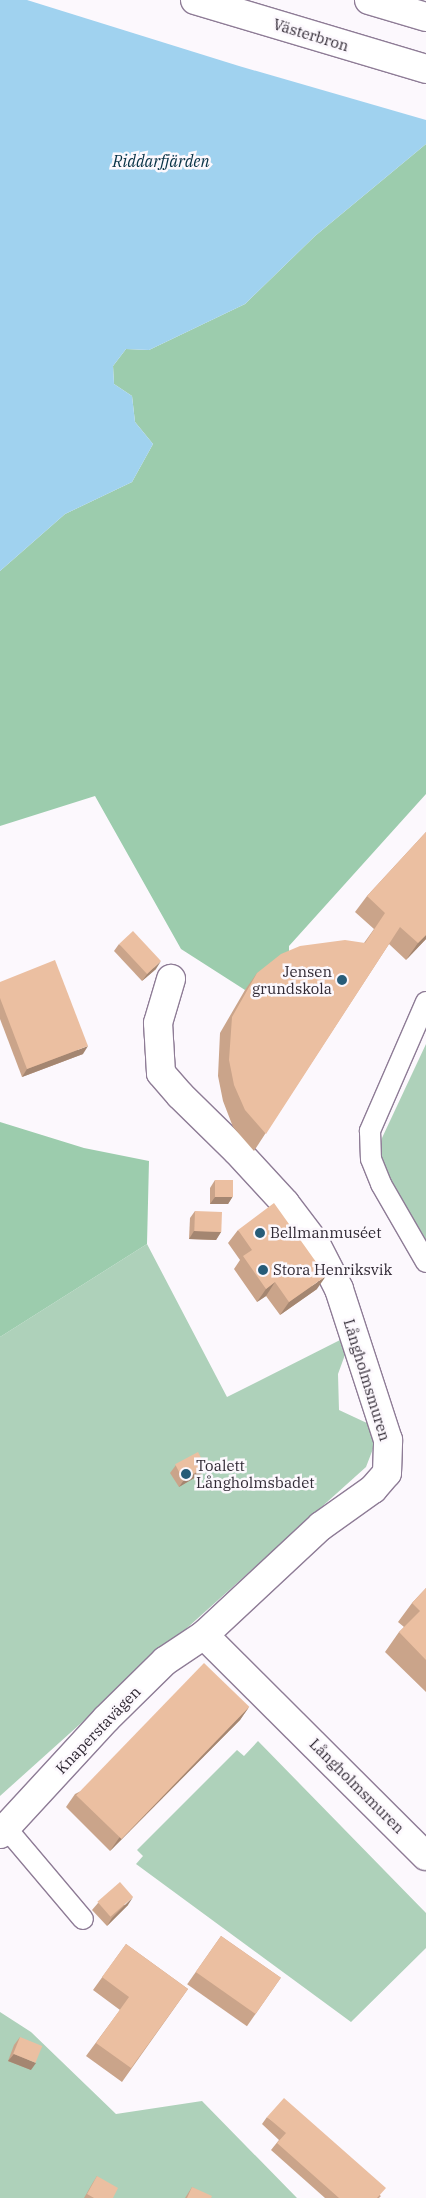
<!DOCTYPE html>
<html>
<head>
<meta charset="utf-8">
<style>
  body { margin:0 }
  #map { position:relative; width:426px; height:2198px; overflow:hidden; background:#fcf8fd; font-family:"IBM Plex Serif",serif }
  div>[style] { position:absolute }
  .green>* { inset:0; background:#aed1ba }
  .forest>* { inset:0; background:#9cccad }
  .water>* { inset:0; background:#a0d2ef }
  .pier>* { inset:0; background:#fcf8fd }
  .roads { filter:drop-shadow(1px 0 #8e7c96) drop-shadow(-1px 0 #8e7c96) drop-shadow(0 1px #8e7c96) drop-shadow(0 -1px #8e7c96) }
  .lane>* { height:20px; margin:-10px; padding:0 10px; transform-origin:10px; border-radius:10px; background:#fff }
  .street>* { height:28px; margin:-14px; padding:0 14px; transform-origin:14px; border-radius:14px; background:#fff }
  .secondary>* { height:28px; margin:-14px; padding:0 14px; transform-origin:14px; border-radius:14px; background:#fff }
  .wall>* { inset:0; background:#caa48a; transform-origin:0 0 }
  .shaded-wall>* { inset:0; background:#a48671 }
  .building>* { inset:0; background:#ebbfa1; transform-origin:0 0 }
  .dots>* { width:14px; height:14px; translate:-50% -50%; box-sizing:border-box; border:2px solid #fcf8fd; border-radius:50% }
  span { translate:-50% -50%; white-space:nowrap; text-align:center; line-height:1.15; -webkit-text-stroke:5px #fcf8fd; paint-order:stroke }
  .street-label { font-size:15px; color:#302934 }
  .poi-label { font-size:15px; color:#302934 }
  .right { translate:-100% -50%; text-align:right }
  .left { translate:0 -50%; text-align:left }
  .water-label { font-size:16px; color:#083246; font-style:italic }
</style>
</head>
<body>
<div id="map">
  <div class="green">
    <i style="clip-path:polygon(426px 1044px,426px 1240px,378px 1159px,382px 1138px)"></i>
    <i style="clip-path:polygon(147px 1244px,227px 1397px,344px 1338px,346px 1352px,338px 1374px,339px 1410px,369px 1424px,376px 1441px,366px 1467px,0 1796px,0 1337px)"></i>
    <i style="clip-path:polygon(258px 1741px,426px 1913px,426px 1948px,351px 2022px,136px 1864px,143px 1856px,137px 1850px,237px 1750px,244px 1756px)"></i>
    <i style="clip-path:polygon(0 2012px,31px 2032px,116px 2114px,202px 2101px,297px 2198px,0 2198px)"></i>
  </div>
  <div class="forest">
    <i style="clip-path:polygon(426px 144px,426px 794px,289px 946px,289px 962px,245px 990px,181px 949px,95px 796px,0 826px,0 571px,65px 514px,132px 482px,153px 444px,135px 422px,132px 396px,114px 384px,113px 366px,126px 349px,149px 350px,245px 304px,315px 236px)"></i>
    <i style="clip-path:polygon(0 1122px,84px 1148px,149px 1161px,147px 1244px,0 1337px)"></i>
  </div>
  <div class="water">
    <i style="clip-path:polygon(0 0,426px 0,426px 144px,315px 236px,245px 304px,149px 350px,126px 349px,113px 366px,114px 384px,132px 396px,135px 422px,153px 444px,132px 482px,65px 514px,0 571px)"></i>
  </div>
  <div class="pier">
    <i style="clip-path:polygon(27px 0,426px 0,426px 120px,239px 66px)"></i>
  </div>
  <div class="roads">
    <div class="lane">
      <i style="left:426px;top:1002px;width:141px;rotate:113.5deg"></i>
      <i style="left:370px;top:1131px;width:28px;rotate:88deg"></i>
      <i style="left:371px;top:1159px;width:27px;rotate:68deg"></i>
      <i style="left:381px;top:1184px;width:90px;rotate:60deg"></i>
      <i style="left:6px;top:1828px;width:119px;rotate:49.8deg"></i>
    </div>
    <div class="street">
      <i style="left:204px;top:1635px;width:313px;rotate:44.9deg"></i>
      <i style="left:0;top:1834px;width:156px;rotate:-47.3deg"></i>
      <i style="left:106px;top:1719px;width:83px;rotate:-44.5deg"></i>
      <i style="left:165px;top:1661px;width:47px;rotate:-33.7deg"></i>
      <i style="left:204px;top:1635px;width:160px;rotate:-43deg"></i>
      <i style="left:321px;top:1526px;width:64px;rotate:-35.4deg"></i>
      <i style="left:373px;top:1489px;width:21px;rotate:-49deg"></i>
      <i style="left:387px;top:1473px;width:33px;rotate:-88deg"></i>
      <i style="left:388px;top:1440px;width:159px;rotate:-108deg"></i>
      <i style="left:339px;top:1289px;width:51px;rotate:-117.1deg"></i>
      <i style="left:316px;top:1244px;width:51px;rotate:-127.1deg"></i>
      <i style="left:285px;top:1203px;width:71px;rotate:-132.7deg"></i>
      <i style="left:237px;top:1151px;width:80px;rotate:-135.5deg"></i>
      <i style="left:180px;top:1095px;width:29px;rotate:-131deg"></i>
      <i style="left:161px;top:1073px;width:50px;rotate:-93.4deg"></i>
      <i style="left:158px;top:1023px;width:46px;rotate:-73.5deg"></i>
    </div>
    <div class="secondary">
      <i style="left:195px;top:0;width:241px;rotate:16.6deg"></i>
      <i style="left:369px;top:0;width:59px;rotate:16.6deg"></i>
    </div>
  </div>
  <div class="wall">
    <i style="clip-path:polygon(426px 832px,426px 939px,406px 960px,389px 944px,254px 1151px,233px 1127px,223px 1101px,218px 1076px,220px 1033px,245px 990px,257px 973px,364px 943px,374px 929px,355px 912px,367px 896px)"></i>
    <i style="clip-path:polygon(119px 944px,156px 969px,142px 981px,114px 951px)"></i>
    <i style="clip-path:polygon(0 982px,83px 1054px,22px 1077px,0 1019px)"></i>
    <i style="clip-path:polygon(215px 1180px,233px 1196px,228px 1204px,210px 1204px,210px 1188px)"></i>
    <i style="clip-path:polygon(195px 1211px,221px 1232px,216px 1240px,189px 1239px,190px 1218px)"></i>
    <i style="clip-path:polygon(238px 1230px,317px 1289px,280px 1315px,266px 1296px,257px 1302px,234px 1269px,240px 1260px,228px 1243px)"></i>
    <i style="clip-path:polygon(176px 1465px,206px 1467px,201px 1474px,179px 1487px,170px 1473px)"></i>
    <i style="clip-path:polygon(426px 1588px,426px 1692px,385px 1652px,399px 1632px,404px 1627px,398px 1622px,412px 1603px)"></i>
    <i style="clip-path:polygon(249px 1707px,240px 1720px,110px 1851px,66px 1807px,75px 1794px)"></i>
    <i style="clip-path:polygon(98px 1903px,128px 1905px,107px 1926px,92px 1910px)"></i>
    <i style="left:221px;top:1936px;width:73px;height:59px;rotate:35deg"></i>
    <i style="clip-path:polygon(126px 1944px,188px 1989px,122px 2082px,86px 2056px,120px 2010px,93px 1990px)"></i>
    <i style="clip-path:polygon(20px 2037px,31px 2070px,8px 2061px,14px 2045px)"></i>
    <i style="clip-path:polygon(267px 2117px,381px 2196px,379px 2198px,325px 2198px,271px 2150px,279px 2140px,262px 2124px)"></i>
    <i style="clip-path:polygon(97px 2176px,113px 2198px,84px 2198px,92px 2184px)"></i>
    <i style="clip-path:polygon(192px 2187px,211px 2198px,185px 2198px)"></i>
  </div>
  <div class="shaded-wall">
    <i style="clip-path:polygon(426px 935px,426px 939px,406px 960px,418px 943px)"></i>
    <i style="clip-path:polygon(161px 961px,156px 969px,142px 981px,148px 973px)"></i>
    <i style="clip-path:polygon(88px 1046px,83px 1054px,22px 1077px,27px 1069px)"></i>
    <i style="clip-path:polygon(233px 1196px,228px 1204px,210px 1204px,215px 1197px)"></i>
    <i style="clip-path:polygon(194px 1231px,221px 1232px,216px 1240px,189px 1239px)"></i>
    <i style="clip-path:polygon(326px 1276px,317px 1289px,280px 1315px,289px 1302px)"></i>
    <i style="clip-path:polygon(275px 1282px,266px 1296px,257px 1302px,266px 1289px)"></i>
    <i style="clip-path:polygon(206px 1467px,201px 1474px,179px 1487px,184px 1480px)"></i>
    <i style="clip-path:polygon(249px 1707px,240px 1720px,110px 1851px,119px 1838px)"></i>
    <i style="clip-path:polygon(133px 1897px,128px 1905px,107px 1926px,112px 1918px)"></i>
    <i style="clip-path:polygon(14px 2054px,36px 2063px,31px 2070px,8px 2061px)"></i>
  </div>
  <div class="building">
    <i style="clip-path:polygon(426px 832px,426px 935px,418px 943px,400px 927px,266px 1134px,245px 1110px,234px 1085px,229px 1060px,232px 1017px,257px 973px,281px 954px,300px 946px,345px 940px,365px 943px,385px 913px,367px 896px)"></i>
    <i style="left:133px;top:931px;width:41px;height:19px;rotate:47deg"></i>
    <i style="clip-path:polygon(55px 960px,88px 1046px,27px 1069px,0 998px,0 982px)"></i>
    <i style="left:215px;top:1180px;width:18px;height:17px"></i>
    <i style="clip-path:polygon(274px 1203px,326px 1276px,289px 1302px,275px 1282px,266px 1289px,243px 1256px,252px 1250px,238px 1230px)"></i>
    <i style="left:195px;top:1211px;width:27px;height:20px;rotate:2deg"></i>
    <i style="left:198px;top:1452px;width:17px;height:26px;rotate:62deg"></i>
    <i style="clip-path:polygon(426px 1588px,426px 1660px,399px 1632px,420px 1611px,412px 1603px)"></i>
    <i style="left:204px;top:1663px;width:63px;height:184px;rotate:44deg"></i>
    <i style="left:120px;top:1882px;width:20px;height:30px;rotate:49deg"></i>
    <i style="left:221px;top:1936px;width:73px;height:44px;rotate:35deg"></i>
    <i style="clip-path:polygon(126px 1944px,188px 1989px,131px 2068px,96px 2043px,129px 1997px,102px 1977px)"></i>
    <i style="left:20px;top:2037px;width:24px;height:18px;rotate:22deg"></i>
    <i style="clip-path:polygon(284px 2098px,386px 2188px,377px 2198px,339px 2198px,277px 2143px,286px 2133px,267px 2117px)"></i>
    <i style="clip-path:polygon(97px 2176px,118px 2188px,113px 2198px,94px 2198px,87px 2194px)"></i>
    <i style="clip-path:polygon(192px 2187px,212px 2196px,211px 2198px,187px 2198px)"></i>
  </div>
  <div class="dots">
    <i style="left:342px;top:980px;background:#275c78"></i>
    <i style="left:260px;top:1233px;background:#275c78"></i>
    <i style="left:263px;top:1270px;background:#275c78"></i>
    <i style="left:186px;top:1474px;background:#275c78"></i>
  </div>
  <div class="street-label">
    <span style="left:311px;top:35px;rotate:17deg">Västerbron</span>
    <span style="left:367px;top:1380px;rotate:73deg">Långholmsmuren</span>
    <span style="left:98px;top:1730px;rotate:-46deg">Knaperstavägen</span>
    <span style="left:357px;top:1786px;rotate:45deg">Långholmsmuren</span>
  </div>
  <div class="poi-label">
    <span class="right" style="left:332px;top:980px">Jensen<br>grundskola</span>
    <span class="left" style="left:270px;top:1233px">Bellmanmuséet</span>
    <span class="left" style="left:273px;top:1270px">Stora Henriksvik</span>
    <span class="left" style="left:196px;top:1474px">Toalett<br>Långholmsbadet</span>
  </div>
  <div class="water-label">
    <span style="left:161px;top:161px">Riddarfjärden</span>
  </div>
</div>
</body>
</html>
